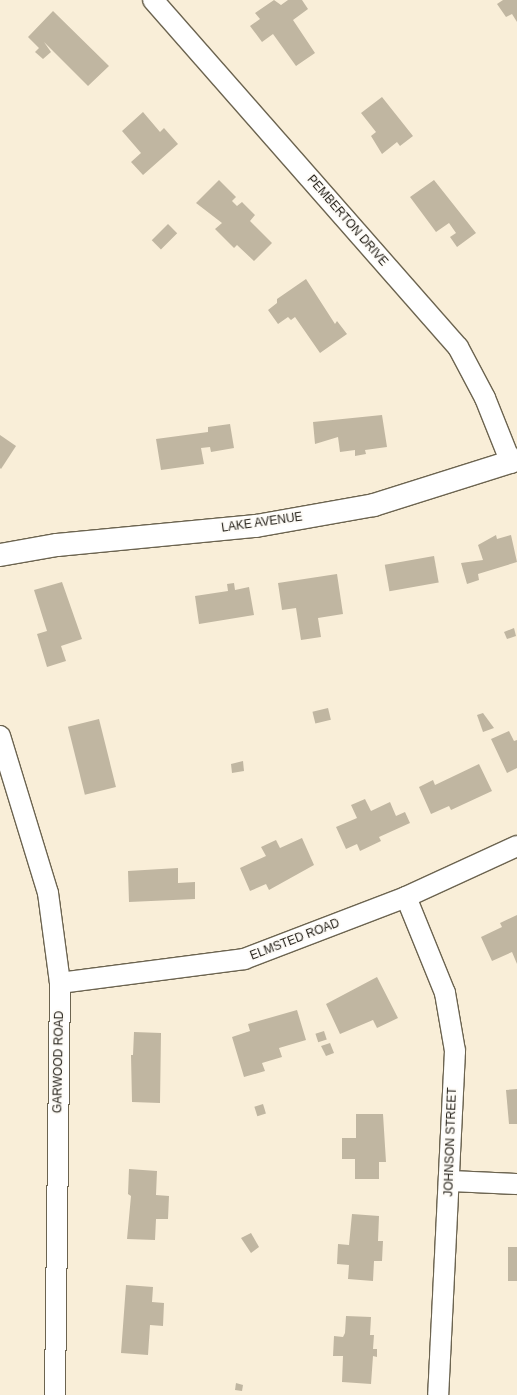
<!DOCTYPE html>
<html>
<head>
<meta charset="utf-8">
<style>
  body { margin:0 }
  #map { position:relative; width:517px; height:1395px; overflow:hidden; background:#f9eed8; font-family:Arial,sans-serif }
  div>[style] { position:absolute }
  .building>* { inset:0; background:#c0b6a1; transform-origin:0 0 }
  .roads { filter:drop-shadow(1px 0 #6c6450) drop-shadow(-1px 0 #6c6450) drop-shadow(0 1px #6c6450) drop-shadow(0 -1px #6c6450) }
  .street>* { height:20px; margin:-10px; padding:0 10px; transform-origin:10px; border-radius:10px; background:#fff }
  .secondary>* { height:22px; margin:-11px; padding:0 11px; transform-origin:11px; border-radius:11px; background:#fff }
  span { translate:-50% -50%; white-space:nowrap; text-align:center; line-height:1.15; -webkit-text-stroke:4px #fefcf8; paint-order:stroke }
  .street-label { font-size:12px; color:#26221a }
</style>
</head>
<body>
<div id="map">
  <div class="building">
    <i style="clip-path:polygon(274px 0,281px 5px,288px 0,302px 0,308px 9px,293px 20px,315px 53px,296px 66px,273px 34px,262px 42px,250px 26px,260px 19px,255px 13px)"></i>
    <i style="clip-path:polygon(503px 0,517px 0,517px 22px,512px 14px,506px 17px,497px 4px)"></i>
    <i style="clip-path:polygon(53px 11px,109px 66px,88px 86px,44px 42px,51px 52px,43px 59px,35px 52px,39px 48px,28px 37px)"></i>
    <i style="clip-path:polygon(382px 97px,413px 136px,400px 146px,397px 142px,382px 154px,371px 136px,376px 132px,361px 113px)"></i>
    <i style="clip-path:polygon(143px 112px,160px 132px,164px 128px,178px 144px,143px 175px,131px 162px,141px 153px,122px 131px)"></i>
    <i style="clip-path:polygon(219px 180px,236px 197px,232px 201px,237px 206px,242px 202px,255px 215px,250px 221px,272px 243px,254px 261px,237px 245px,234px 248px,215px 229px,222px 223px,196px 203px)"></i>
    <i style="clip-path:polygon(434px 180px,476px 233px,457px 247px,450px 237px,456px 233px,449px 223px,436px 232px,410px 197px)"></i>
    <i style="left:168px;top:224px;width:13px;height:23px;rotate:45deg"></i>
    <i style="clip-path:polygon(306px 279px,335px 324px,337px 321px,347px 334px,320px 353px,295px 317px,291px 320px,288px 317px,278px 324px,268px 310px,277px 303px,277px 299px)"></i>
    <i style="clip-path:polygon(382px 415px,387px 447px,365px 450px,366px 454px,355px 456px,355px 450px,340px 452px,338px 437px,315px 444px,313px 422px)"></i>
    <i style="clip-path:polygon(230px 424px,234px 448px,211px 452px,210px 447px,201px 448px,204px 464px,161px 470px,156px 439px,208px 432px,208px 427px)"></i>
    <i style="clip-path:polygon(0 435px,16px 446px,1px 469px,0 468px)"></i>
    <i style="clip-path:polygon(496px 535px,497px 539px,511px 535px,517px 562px,478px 574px,479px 580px,467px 584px,461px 563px,483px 560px,478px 545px)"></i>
    <i style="left:434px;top:556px;width:27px;height:50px;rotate:80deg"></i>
    <i style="clip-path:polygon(337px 574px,343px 614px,318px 618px,321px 637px,301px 640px,296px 608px,282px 610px,278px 583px)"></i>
    <i style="clip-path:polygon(62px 582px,82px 639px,61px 646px,66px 661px,47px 667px,37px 634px,47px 631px,34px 590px)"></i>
    <i style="clip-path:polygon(234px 583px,235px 590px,249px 587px,254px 615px,199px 624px,195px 596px,228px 591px,227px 584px)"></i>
    <i style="clip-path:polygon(514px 628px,516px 636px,507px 639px,504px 632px)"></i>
    <i style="left:328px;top:708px;width:12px;height:16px;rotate:76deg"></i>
    <i style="clip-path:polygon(483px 713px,494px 728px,483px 732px,477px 715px)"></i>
    <i style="left:99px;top:719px;width:70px;height:32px;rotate:76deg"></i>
    <i style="clip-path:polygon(509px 731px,514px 741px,517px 740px,517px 768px,507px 773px,491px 739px)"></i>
    <i style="clip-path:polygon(243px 761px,244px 771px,232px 773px,231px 764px)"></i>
    <i style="clip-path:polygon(479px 764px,492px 791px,451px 810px,449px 806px,431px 814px,419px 787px,433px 780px,435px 785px)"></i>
    <i style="clip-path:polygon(365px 799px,371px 811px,390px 802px,396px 816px,405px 812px,410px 823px,379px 837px,381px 841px,360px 851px,357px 844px,346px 849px,336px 827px,357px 818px,351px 805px)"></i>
    <i style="clip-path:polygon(302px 838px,314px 865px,269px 890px,266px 884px,250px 891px,240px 868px,266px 856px,261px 847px,276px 840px,280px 848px)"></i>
    <i style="clip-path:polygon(178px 868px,178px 883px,195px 882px,195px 899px,129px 902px,128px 871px)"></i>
    <i style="clip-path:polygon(517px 915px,517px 964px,512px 952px,492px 961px,481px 937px,502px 927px,500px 923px)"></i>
    <i style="clip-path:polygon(377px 977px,398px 1018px,377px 1028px,373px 1020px,340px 1034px,326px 1004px)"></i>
    <i style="clip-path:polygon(297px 1010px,306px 1040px,279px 1048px,282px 1057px,262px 1063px,265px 1071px,244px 1077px,232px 1037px,250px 1031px,248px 1024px)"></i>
    <i style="left:324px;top:1031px;width:9px;height:9px;rotate:72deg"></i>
    <i style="clip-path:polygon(134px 1032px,161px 1033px,160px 1103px,132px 1102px,131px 1055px,133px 1055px)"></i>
    <i style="clip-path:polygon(330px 1043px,334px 1053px,326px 1056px,321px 1046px)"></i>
    <i style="clip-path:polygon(517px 1089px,517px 1124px,509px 1124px,506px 1090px)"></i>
    <i style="left:263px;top:1104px;width:10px;height:9px;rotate:73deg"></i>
    <i style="clip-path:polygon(356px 1114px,383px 1114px,386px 1162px,379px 1162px,379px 1179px,355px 1179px,355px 1159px,342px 1159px,342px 1138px,356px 1138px)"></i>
    <i style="clip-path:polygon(129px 1169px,157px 1171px,156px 1195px,169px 1196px,168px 1219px,156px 1219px,155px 1240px,127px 1239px,131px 1196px,128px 1194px)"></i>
    <i style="clip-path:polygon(352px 1214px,379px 1216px,378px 1241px,383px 1241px,382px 1261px,374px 1261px,373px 1281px,348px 1279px,349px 1265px,337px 1264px,338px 1244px,349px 1245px)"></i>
    <i style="clip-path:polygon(251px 1233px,259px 1247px,251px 1253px,241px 1238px)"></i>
    <i style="left:508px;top:1247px;width:9px;height:34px"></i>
    <i style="clip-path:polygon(126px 1285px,153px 1287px,152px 1302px,164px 1303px,163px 1326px,150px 1325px,148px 1355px,121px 1353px)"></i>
    <i style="clip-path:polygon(346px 1316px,371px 1317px,370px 1335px,374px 1335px,373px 1349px,377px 1349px,377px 1357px,373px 1356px,371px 1384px,342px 1382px,343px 1356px,333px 1356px,334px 1336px,343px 1337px,345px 1333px)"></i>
    <i style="clip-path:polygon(236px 1383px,243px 1385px,242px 1391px,235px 1390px)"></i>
  </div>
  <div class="roads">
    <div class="street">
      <i style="left:153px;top:0;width:462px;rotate:48.7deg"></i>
      <i style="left:458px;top:347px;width:58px;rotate:62.1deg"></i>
      <i style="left:485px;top:398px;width:70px;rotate:68.2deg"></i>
      <i style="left:0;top:736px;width:164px;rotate:73deg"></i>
      <i style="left:48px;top:893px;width:91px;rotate:82.4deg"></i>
      <i style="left:60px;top:983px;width:412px;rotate:90.7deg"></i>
      <i style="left:406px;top:897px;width:104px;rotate:67.9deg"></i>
      <i style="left:445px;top:993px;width:59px;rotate:80.2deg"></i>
      <i style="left:455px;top:1051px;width:344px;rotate:92.8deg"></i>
      <i style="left:60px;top:983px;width:186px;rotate:-7.4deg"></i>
      <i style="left:244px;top:959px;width:173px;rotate:-20.9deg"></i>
      <i style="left:406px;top:897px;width:122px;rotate:-24.7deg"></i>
      <i style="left:450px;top:1181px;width:67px;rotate:2.6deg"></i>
    </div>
    <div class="secondary">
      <i style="left:0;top:555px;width:58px;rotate:-10deg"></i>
      <i style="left:57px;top:545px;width:200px;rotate:-5.5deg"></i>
      <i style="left:256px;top:526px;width:120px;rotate:-10.1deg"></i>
      <i style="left:374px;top:505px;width:150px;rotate:-17.5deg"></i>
    </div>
  </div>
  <div class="street-label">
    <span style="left:347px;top:221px;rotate:49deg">PEMBERTON DRIVE</span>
    <span style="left:262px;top:523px;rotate:-8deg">LAKE AVENUE</span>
    <span style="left:295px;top:940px;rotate:-21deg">ELMSTED ROAD</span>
    <span style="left:59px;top:1062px;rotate:-89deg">GARWOOD ROAD</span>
    <span style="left:451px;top:1142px;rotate:-88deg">JOHNSON STREET</span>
  </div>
</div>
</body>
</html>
